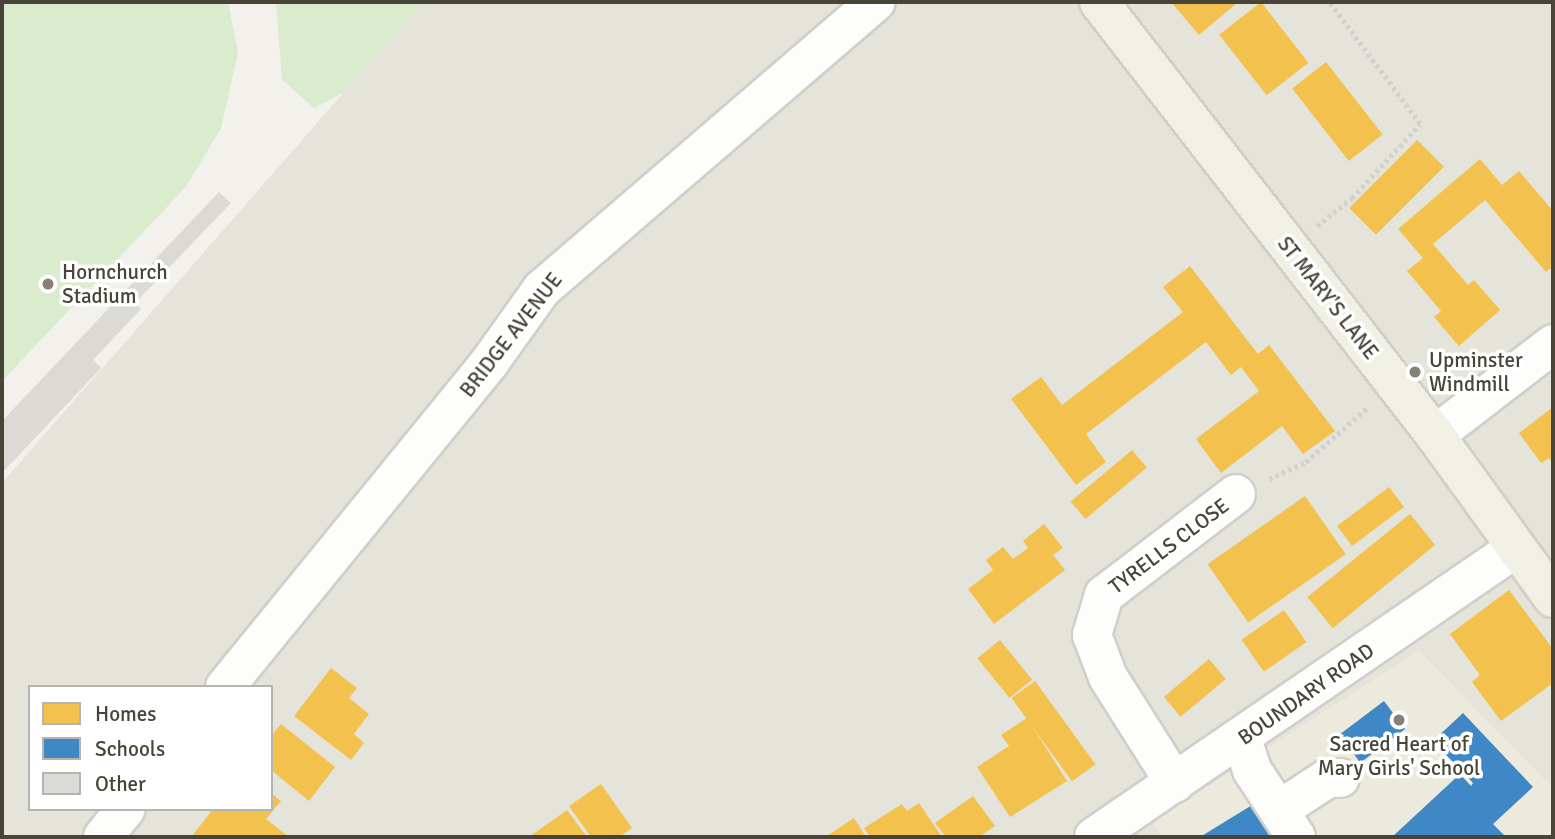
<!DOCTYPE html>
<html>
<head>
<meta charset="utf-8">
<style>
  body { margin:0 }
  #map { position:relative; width:1555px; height:839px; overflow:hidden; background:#f2f1ec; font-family:Signika,sans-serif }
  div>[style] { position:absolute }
  .residential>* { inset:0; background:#e5e4da }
  .education>* { inset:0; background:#eceadc }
  .green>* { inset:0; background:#dbebce }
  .homes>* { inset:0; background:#f2c14e; transform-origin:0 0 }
  .schools>* { inset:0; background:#3f88c5; transform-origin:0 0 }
  .building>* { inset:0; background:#dbdad5 }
  .path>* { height:4.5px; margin-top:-2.25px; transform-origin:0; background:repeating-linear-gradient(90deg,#d2d1cb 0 3.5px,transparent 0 7px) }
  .roads { filter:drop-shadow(2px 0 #d0cfca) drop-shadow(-2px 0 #d0cfca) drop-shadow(0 2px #d0cfca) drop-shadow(0 -2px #d0cfca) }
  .minor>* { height:38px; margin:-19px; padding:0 19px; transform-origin:19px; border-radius:19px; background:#fdfdfc }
  .major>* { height:38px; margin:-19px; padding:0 19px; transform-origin:19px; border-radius:19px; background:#f1f0e5 }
  .dots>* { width:19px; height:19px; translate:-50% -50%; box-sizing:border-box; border:4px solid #fff; border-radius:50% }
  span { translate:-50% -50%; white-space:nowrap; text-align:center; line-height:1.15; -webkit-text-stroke:7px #fff; paint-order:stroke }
  .poi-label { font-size:21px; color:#484438 }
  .left { translate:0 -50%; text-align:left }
  .street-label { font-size:21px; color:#484438 }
  .frame { position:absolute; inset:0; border:4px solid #484438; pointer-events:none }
  .legend { position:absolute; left:28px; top:685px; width:245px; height:126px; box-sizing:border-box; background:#fff; border:2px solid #b6b4af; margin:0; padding:9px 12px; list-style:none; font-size:21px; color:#484438 }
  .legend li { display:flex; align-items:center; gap:14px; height:35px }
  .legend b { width:35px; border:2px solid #b6b4af }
</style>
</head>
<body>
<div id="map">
  <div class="residential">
    <i style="clip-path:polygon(evenodd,423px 2px,1553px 2px,1553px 789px,1419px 651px,1153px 822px,1163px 837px,2px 837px,2px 483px,423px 2px,30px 687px,271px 687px,271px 809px,30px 809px,30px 687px)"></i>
  </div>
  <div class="education">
    <i style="clip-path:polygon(1419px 651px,1553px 789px,1553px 837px,1163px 837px,1153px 822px)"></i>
  </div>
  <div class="green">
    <i style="clip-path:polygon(2px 2px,228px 2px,238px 52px,221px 128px,186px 187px,2px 381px)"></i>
    <i style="clip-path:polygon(276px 2px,423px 2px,343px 93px,314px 108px,282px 80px)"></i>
  </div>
  <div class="homes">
    <i style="clip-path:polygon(1171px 2px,1238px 2px,1199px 35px)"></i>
    <i style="left:1261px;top:2px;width:77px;height:53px;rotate:52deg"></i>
    <i style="left:1326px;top:62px;width:92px;height:43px;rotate:52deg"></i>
    <i style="left:1417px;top:140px;width:38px;height:96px;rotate:45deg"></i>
    <i style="clip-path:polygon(1480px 159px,1502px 185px,1519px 171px,1553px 211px,1553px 266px,1546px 272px,1485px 200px,1433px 244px,1468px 285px,1474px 280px,1500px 310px,1459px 346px,1434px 317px,1441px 311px,1407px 271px,1423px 258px,1398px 229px)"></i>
    <i style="clip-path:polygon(1190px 266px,1258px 354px,1269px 345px,1335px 431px,1303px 454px,1282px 426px,1221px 473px,1196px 439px,1259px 391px,1241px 367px,1231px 375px,1206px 342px,1086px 434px,1106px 462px,1076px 485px,1011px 399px,1041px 377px,1062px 405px,1183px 312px,1163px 287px)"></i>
    <i style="clip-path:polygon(1553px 407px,1553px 464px,1549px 458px,1541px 463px,1519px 433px)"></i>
    <i style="left:1132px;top:450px;width:23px;height:80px;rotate:50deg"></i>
    <i style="left:1389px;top:487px;width:25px;height:65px;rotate:53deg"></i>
    <i style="left:1305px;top:496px;width:71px;height:119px;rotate:55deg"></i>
    <i style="left:1410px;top:514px;width:40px;height:132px;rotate:51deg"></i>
    <i style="clip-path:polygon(1044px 524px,1063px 548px,1053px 555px,1065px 570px,994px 624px,968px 589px,993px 570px,986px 560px,1003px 547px,1013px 559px,1028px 548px,1023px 541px)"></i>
    <i style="clip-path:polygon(1509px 590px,1553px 649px,1553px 683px,1501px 721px,1472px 682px,1480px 675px,1450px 634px)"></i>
    <i style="left:1284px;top:610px;width:39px;height:52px;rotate:55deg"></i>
    <i style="left:1000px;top:640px;width:51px;height:29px;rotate:51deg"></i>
    <i style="left:1209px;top:659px;width:26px;height:59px;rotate:50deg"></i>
    <i style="clip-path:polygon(331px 668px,357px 688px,349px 698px,369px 714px,354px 734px,364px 743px,351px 760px,294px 716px)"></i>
    <i style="left:1035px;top:681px;width:103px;height:29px;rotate:54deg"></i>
    <i style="clip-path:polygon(1027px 718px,1067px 781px,1010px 817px,977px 767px,1009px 746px,1001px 735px)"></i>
    <i style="clip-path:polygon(281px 724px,335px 767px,309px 801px,271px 770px,271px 736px)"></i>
    <i style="clip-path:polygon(601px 784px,632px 828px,619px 837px,591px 837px,569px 806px)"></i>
    <i style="clip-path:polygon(271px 793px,281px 801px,266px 819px,289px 837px,192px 836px,213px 809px,271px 809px)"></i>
    <i style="clip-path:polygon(973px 796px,995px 826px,979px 837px,946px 837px,935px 823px)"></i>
    <i style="clip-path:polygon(919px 803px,942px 837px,870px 837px,864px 828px,902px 804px,907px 811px)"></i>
    <i style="clip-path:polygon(567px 810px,587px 837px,529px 837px)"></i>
    <i style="clip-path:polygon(854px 818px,866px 837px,828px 837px,827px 836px)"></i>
  </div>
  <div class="schools">
    <i style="left:1384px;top:701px;width:35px;height:56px;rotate:53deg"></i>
    <i style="clip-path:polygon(1463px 713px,1533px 787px,1493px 824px,1506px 837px,1392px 837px,1460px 774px,1471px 786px,1473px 783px,1433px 741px)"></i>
    <i style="clip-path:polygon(1257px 802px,1279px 837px,1200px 837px)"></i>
  </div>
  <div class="building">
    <i style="clip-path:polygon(219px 192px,231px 203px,135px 303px,141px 309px,93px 360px,101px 368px,2px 473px,2px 421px)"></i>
  </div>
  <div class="path">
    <i style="left:1317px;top:226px;width:45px;rotate:-38.7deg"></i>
    <i style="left:1352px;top:198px;width:100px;rotate:-47.4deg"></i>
    <i style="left:1420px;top:124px;width:152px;rotate:-126.7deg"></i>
    <i style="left:1269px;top:479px;width:41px;rotate:-24.7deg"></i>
    <i style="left:1306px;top:462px;width:83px;rotate:-41.6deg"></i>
  </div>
  <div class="roads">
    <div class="minor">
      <i style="left:1435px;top:435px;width:149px;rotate:-37.6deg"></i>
      <i style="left:225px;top:687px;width:418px;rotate:-50.8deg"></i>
      <i style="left:489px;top:363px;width:91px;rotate:-54.4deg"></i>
      <i style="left:542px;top:289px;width:440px;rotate:-40.7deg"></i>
      <i style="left:1242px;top:739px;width:33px;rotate:72deg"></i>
      <i style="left:1252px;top:770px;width:80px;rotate:56.7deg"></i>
      <i style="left:1175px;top:783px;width:125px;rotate:-122.3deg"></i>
      <i style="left:1108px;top:677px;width:45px;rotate:-110.9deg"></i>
      <i style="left:1092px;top:635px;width:42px;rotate:-73.3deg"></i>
      <i style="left:1104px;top:595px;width:166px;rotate:-37.4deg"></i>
      <i style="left:1279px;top:810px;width:59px;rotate:-33.1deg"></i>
      <i style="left:1328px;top:778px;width:12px"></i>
      <i style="left:103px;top:837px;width:36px;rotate:-51deg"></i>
      <i style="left:1094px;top:837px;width:511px;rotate:-34.4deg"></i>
    </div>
    <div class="major">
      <i style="left:1099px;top:2px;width:548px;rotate:52.19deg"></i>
      <i style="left:1435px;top:435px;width:201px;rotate:54.1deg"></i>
    </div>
  </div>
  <div class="dots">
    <i style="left:48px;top:284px;background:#848177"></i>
    <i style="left:1415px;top:372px;background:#848177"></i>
    <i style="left:1399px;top:720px;background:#848177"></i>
  </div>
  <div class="poi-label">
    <span class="left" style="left:62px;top:284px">Hornchurch<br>Stadium</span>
    <span class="left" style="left:1429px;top:372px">Upminster<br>Windmill</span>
    <span style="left:1399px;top:756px">Sacred Heart of<br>Mary Girls' School</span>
  </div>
  <div class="street-label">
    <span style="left:1328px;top:298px;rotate:52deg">ST MARY'S LANE</span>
    <span style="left:511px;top:335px;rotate:-52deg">BRIDGE AVENUE</span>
    <span style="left:1169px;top:546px;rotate:-37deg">TYRELLS CLOSE</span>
    <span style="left:1306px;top:694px;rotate:-35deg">BOUNDARY ROAD</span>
  </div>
  <div class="frame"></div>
  <ul class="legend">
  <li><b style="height:19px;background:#f2c14e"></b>Homes</li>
  <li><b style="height:19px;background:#3f88c5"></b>Schools</li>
  <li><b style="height:19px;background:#dbdad5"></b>Other</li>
  </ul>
</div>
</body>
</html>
